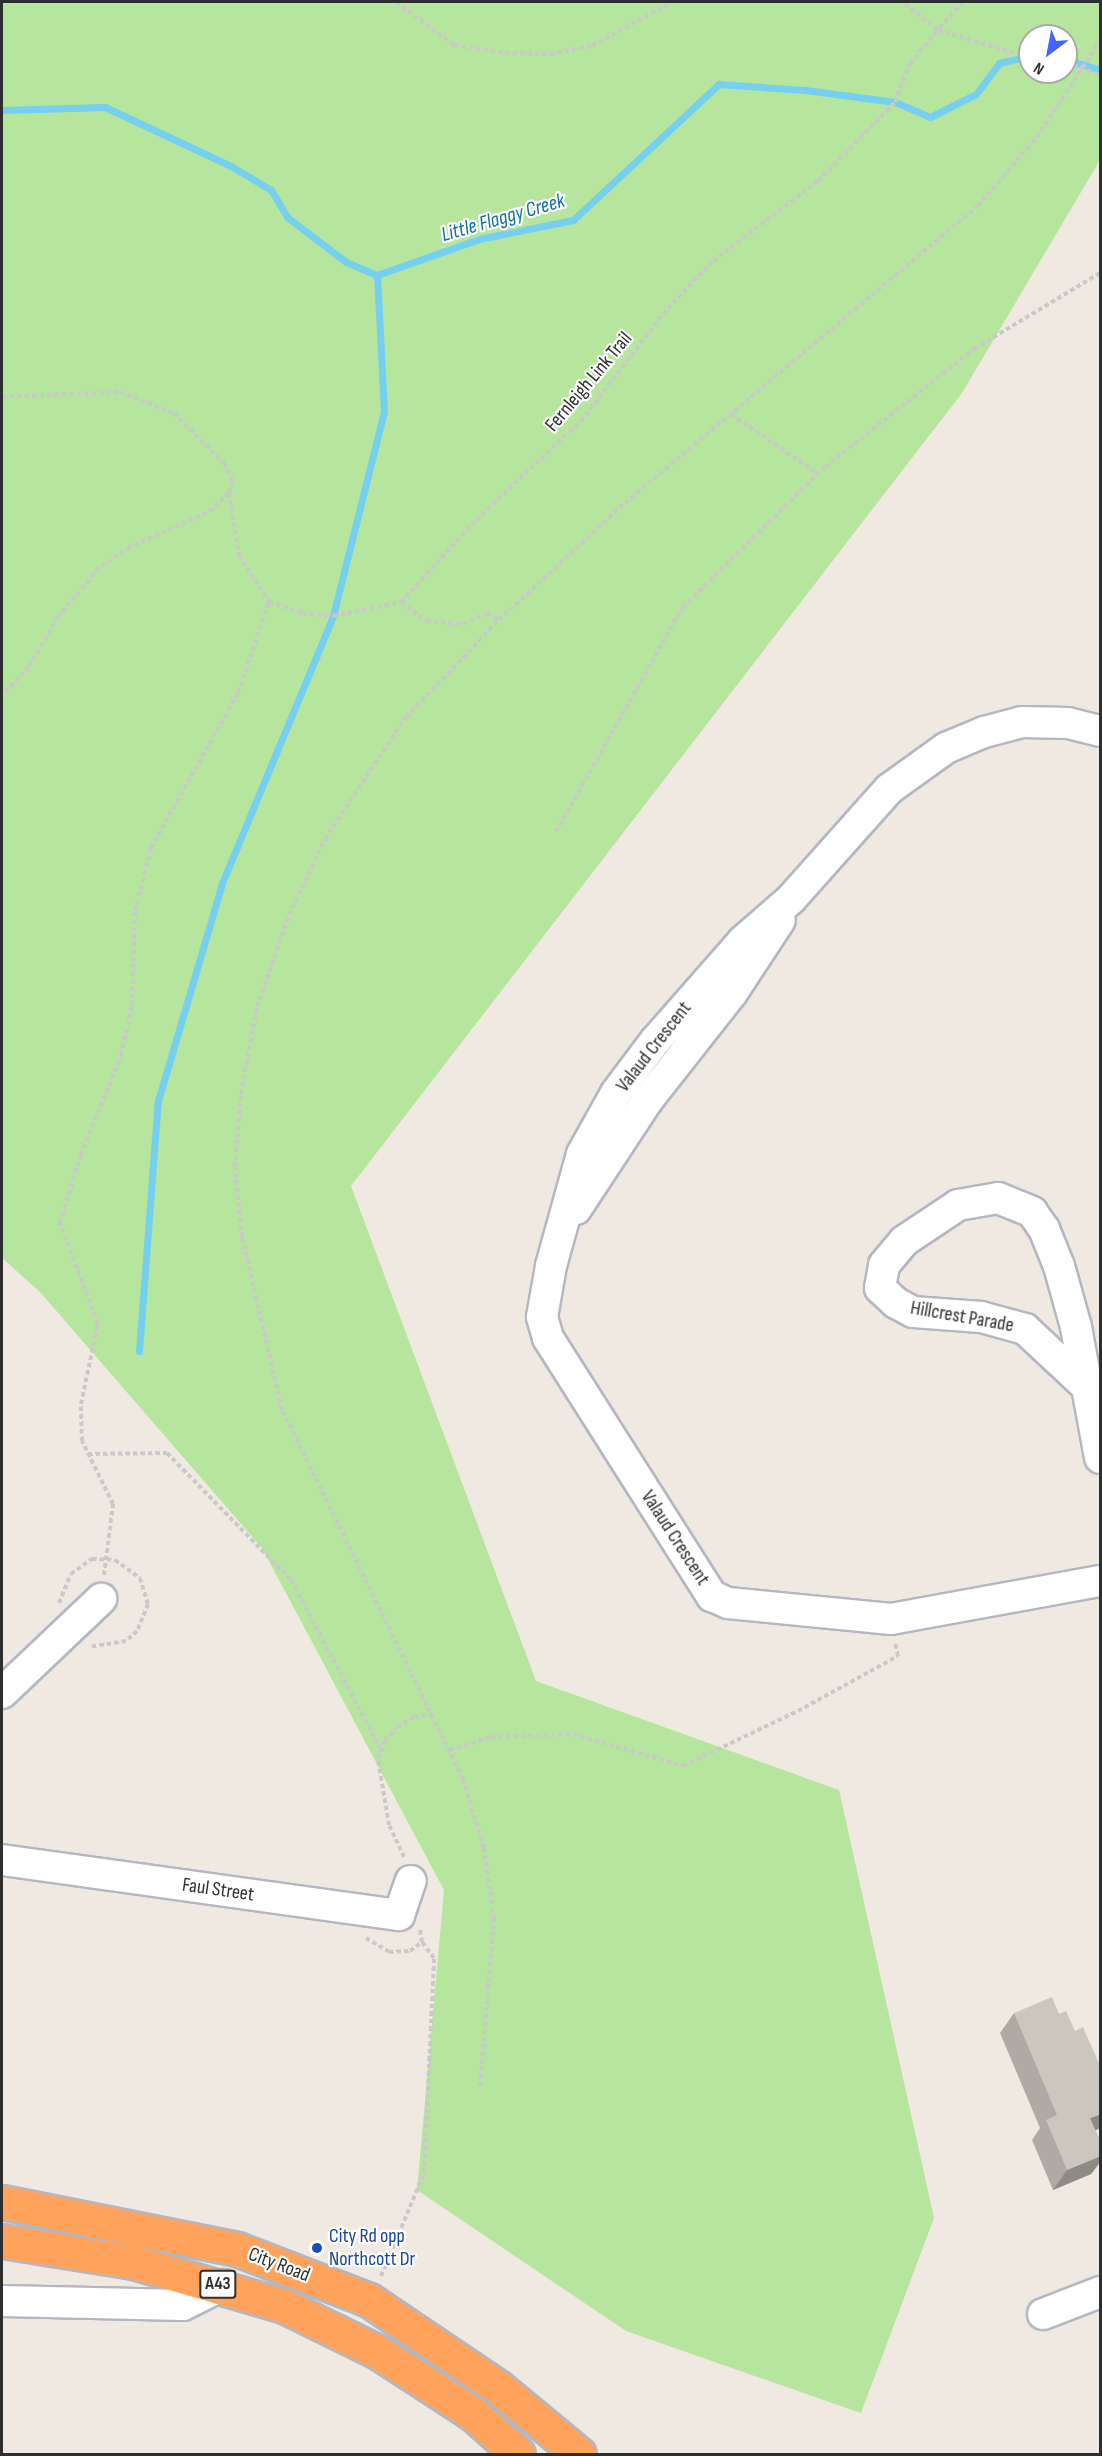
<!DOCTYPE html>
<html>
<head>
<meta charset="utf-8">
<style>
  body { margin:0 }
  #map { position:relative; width:1102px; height:2456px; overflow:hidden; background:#efe9e1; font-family:"Sofia Sans Condensed",sans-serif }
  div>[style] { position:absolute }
  .green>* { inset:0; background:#b6e59e }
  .stream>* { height:7px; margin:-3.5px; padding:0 3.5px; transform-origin:3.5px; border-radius:3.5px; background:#75cff0 }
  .path>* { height:4px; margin-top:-2px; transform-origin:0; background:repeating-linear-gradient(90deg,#c9c9c9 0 4.5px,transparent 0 7.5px) }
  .roads { filter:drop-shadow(2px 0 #b4b7c1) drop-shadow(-2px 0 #b4b7c1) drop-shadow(0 2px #b4b7c1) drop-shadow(0 -2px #b4b7c1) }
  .minor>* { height:30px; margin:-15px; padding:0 15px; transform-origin:15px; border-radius:15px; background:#fff }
  .highway>* { height:33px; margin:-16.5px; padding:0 16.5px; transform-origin:16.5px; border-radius:16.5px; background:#ffa35c }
  .path-bridge>* { height:4px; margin-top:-2px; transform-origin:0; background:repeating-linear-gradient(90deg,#c9c9c9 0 4.5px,transparent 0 7.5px) }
  .wall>* { inset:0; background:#afaba4 }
  .shaded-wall>* { inset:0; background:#8e8b86 }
  .building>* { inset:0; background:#cbc7bf }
  .dots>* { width:16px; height:16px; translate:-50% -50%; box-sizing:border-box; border:3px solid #fff; border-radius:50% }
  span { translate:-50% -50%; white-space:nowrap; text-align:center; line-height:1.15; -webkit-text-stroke:4.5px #fff; paint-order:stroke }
  .shield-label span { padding:2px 4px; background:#fff; border:2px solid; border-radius:4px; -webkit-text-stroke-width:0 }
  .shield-label { font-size:18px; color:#2e2e2e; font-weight:700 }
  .street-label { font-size:20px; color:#2e2e2e }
  .transit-label { font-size:20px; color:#164399 }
  .left { translate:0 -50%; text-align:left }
  .water-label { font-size:21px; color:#0d6fa3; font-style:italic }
  .frame { position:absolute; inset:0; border:3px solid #2e2e2e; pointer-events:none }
  .north { position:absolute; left:1018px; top:24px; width:60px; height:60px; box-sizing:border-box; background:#fff; border:2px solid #ababab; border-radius:50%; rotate:212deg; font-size:16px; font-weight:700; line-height:24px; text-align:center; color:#2e2e2e }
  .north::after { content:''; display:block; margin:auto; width:21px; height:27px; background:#4264fb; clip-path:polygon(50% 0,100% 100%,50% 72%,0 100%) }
</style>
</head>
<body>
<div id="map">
  <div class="green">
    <i style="clip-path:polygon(evenodd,2px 2px,1100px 2px,1100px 160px,962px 393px,351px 1186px,536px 1681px,839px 1790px,934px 2218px,861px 2413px,626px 2331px,417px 2190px,444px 1890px,262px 1548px,40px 1292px,2px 1258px,2px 2px,1030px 36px,1066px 36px,1066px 72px,1030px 72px,1030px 36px)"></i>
  </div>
  <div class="stream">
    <i style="left:1066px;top:59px;width:36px;rotate:18deg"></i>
    <i style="left:2px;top:110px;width:103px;rotate:-1.7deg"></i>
    <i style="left:105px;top:107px;width:139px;rotate:25.1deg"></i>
    <i style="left:231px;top:166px;width:47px;rotate:31deg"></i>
    <i style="left:271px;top:190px;width:31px;rotate:59deg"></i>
    <i style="left:287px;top:217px;width:74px;rotate:37.3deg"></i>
    <i style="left:346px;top:262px;width:34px;rotate:23deg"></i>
    <i style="left:377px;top:275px;width:108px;rotate:-19.4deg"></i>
    <i style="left:479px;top:239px;width:96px;rotate:-11.4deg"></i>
    <i style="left:573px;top:220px;width:200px;rotate:-43deg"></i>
    <i style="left:719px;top:84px;width:86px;rotate:4deg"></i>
    <i style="left:805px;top:90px;width:91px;rotate:7.6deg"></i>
    <i style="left:895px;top:102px;width:38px;rotate:23deg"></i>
    <i style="left:930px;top:117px;width:51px;rotate:-26.6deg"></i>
    <i style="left:976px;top:94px;width:39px;rotate:-53deg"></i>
    <i style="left:999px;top:63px;width:32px;rotate:-13deg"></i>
    <i style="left:139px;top:1351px;width:251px;rotate:-85.7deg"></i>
    <i style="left:158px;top:1101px;width:227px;rotate:-73.6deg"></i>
    <i style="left:222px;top:883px;width:289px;rotate:-67.4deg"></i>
    <i style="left:333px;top:616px;width:210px;rotate:-76deg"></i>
    <i style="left:384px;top:412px;width:137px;rotate:-92.9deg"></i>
  </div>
  <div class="path">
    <i style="left:396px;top:2px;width:72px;rotate:36.6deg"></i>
    <i style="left:454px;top:45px;width:52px;rotate:8.9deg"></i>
    <i style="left:505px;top:53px;width:45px;rotate:1.3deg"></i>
    <i style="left:550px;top:54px;width:43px;rotate:-10.8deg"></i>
    <i style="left:592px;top:46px;width:91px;rotate:-28.8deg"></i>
    <i style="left:963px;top:2px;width:38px;rotate:132deg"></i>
    <i style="left:938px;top:30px;width:96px;rotate:16.9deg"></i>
    <i style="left:1066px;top:62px;width:36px;rotate:21deg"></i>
    <i style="left:2px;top:397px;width:118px;rotate:-2.4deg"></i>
    <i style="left:120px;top:392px;width:58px;rotate:21.3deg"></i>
    <i style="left:174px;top:413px;width:71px;rotate:45deg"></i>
    <i style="left:224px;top:463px;width:21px;rotate:65deg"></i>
    <i style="left:233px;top:482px;width:12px;rotate:110deg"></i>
    <i style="left:229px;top:493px;width:30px;rotate:138deg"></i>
    <i style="left:207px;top:513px;width:84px;rotate:156.2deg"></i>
    <i style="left:130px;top:547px;width:37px;rotate:146deg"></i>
    <i style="left:99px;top:568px;width:64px;rotate:129.9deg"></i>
    <i style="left:58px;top:617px;width:58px;rotate:120.1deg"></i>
    <i style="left:29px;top:667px;width:39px;rotate:134deg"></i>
    <i style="left:731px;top:414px;width:106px;rotate:34.6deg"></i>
    <i style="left:229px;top:493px;width:63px;rotate:80.8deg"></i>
    <i style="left:239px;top:555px;width:56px;rotate:57.4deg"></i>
    <i style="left:269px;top:602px;width:35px;rotate:18deg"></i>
    <i style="left:302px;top:613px;width:31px;rotate:6deg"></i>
    <i style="left:333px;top:616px;width:69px;rotate:-11.6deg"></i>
    <i style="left:401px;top:602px;width:111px;rotate:-47.6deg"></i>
    <i style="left:476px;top:520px;width:144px;rotate:-43.3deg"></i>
    <i style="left:581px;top:421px;width:135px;rotate:-52.5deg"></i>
    <i style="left:663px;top:314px;width:73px;rotate:-46.7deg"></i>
    <i style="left:713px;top:261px;width:132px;rotate:-37.3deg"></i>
    <i style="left:818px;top:181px;width:110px;rotate:-45.7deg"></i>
    <i style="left:895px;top:102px;width:41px;rotate:-68.5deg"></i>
    <i style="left:910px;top:64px;width:44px;rotate:-50.5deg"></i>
    <i style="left:938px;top:30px;width:45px;rotate:-141.3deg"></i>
    <i style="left:401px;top:602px;width:31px;rotate:37deg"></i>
    <i style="left:426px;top:621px;width:37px;rotate:5deg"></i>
    <i style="left:463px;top:624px;width:26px;rotate:-25deg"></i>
    <i style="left:487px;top:613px;width:14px;rotate:30deg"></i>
    <i style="left:556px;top:832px;width:258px;rotate:-60.6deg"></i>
    <i style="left:683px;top:607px;width:199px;rotate:-44.6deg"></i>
    <i style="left:825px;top:467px;width:190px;rotate:-38.4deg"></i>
    <i style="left:974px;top:349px;width:147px;rotate:-31.1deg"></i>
    <i style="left:88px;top:1454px;width:79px;rotate:-0.7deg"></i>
    <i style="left:167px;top:1453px;width:177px;rotate:45.7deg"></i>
    <i style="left:291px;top:1580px;width:192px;rotate:62.1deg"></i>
    <i style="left:104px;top:1575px;width:72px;rotate:-82.8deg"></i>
    <i style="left:113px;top:1504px;width:70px;rotate:-116.2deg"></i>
    <i style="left:82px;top:1441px;width:37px;rotate:-92deg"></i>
    <i style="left:81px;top:1404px;width:82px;rotate:-78deg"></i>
    <i style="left:98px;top:1324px;width:108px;rotate:-110.6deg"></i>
    <i style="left:60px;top:1223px;width:71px;rotate:-72.8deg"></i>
    <i style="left:81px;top:1155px;width:108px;rotate:-68.2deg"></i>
    <i style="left:121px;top:1055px;width:50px;rotate:-77.3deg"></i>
    <i style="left:132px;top:1006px;width:95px;rotate:-88.2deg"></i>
    <i style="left:135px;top:911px;width:65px;rotate:-75.7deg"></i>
    <i style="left:151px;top:848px;width:178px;rotate:-60.7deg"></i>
    <i style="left:238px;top:693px;width:96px;rotate:-71.2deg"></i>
    <i style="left:59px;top:1603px;width:31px;rotate:-68deg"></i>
    <i style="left:71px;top:1574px;width:26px;rotate:-36deg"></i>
    <i style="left:92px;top:1559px;width:23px;rotate:2deg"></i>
    <i style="left:115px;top:1560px;width:31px;rotate:36deg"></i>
    <i style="left:140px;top:1578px;width:27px;rotate:73deg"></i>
    <i style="left:148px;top:1604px;width:29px;rotate:112deg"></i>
    <i style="left:137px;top:1631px;width:15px;rotate:138deg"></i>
    <i style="left:126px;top:1641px;width:36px;rotate:171deg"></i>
    <i style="left:450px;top:1750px;width:43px;rotate:-17.6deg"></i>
    <i style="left:491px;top:1737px;width:82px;rotate:-2.1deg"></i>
    <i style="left:573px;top:1734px;width:115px;rotate:16.2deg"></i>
    <i style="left:683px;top:1766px;width:127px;rotate:-25.6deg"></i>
    <i style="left:798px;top:1711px;width:114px;rotate:-28.8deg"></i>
    <i style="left:898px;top:1656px;width:13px;rotate:-103deg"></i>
    <i style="left:404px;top:1857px;width:35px;rotate:-115deg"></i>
    <i style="left:389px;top:1825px;width:67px;rotate:-99.5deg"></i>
    <i style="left:378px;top:1759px;width:19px;rotate:-69deg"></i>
    <i style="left:385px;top:1741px;width:18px;rotate:-49deg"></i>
    <i style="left:397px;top:1727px;width:20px;rotate:-30deg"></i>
    <i style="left:414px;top:1717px;width:19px;rotate:-9deg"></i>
    <i style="left:366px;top:1938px;width:27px;rotate:31deg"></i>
    <i style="left:389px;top:1952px;width:21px;rotate:-3deg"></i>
    <i style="left:410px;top:1951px;width:15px;rotate:-37deg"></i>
    <i style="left:422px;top:1942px;width:13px;rotate:-99deg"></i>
    <i style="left:480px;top:2086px;width:168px;rotate:-85.2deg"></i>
    <i style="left:494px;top:1919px;width:72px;rotate:-98deg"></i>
    <i style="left:484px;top:1848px;width:72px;rotate:-106.9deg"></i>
    <i style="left:463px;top:1779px;width:411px;rotate:-116.1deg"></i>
    <i style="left:282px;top:1410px;width:178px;rotate:-103deg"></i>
    <i style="left:242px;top:1237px;width:70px;rotate:-95.7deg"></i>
    <i style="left:235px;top:1167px;width:73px;rotate:-85.3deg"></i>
    <i style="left:241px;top:1094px;width:88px;rotate:-79.6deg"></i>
    <i style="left:257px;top:1007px;width:97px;rotate:-70.8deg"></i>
    <i style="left:289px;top:915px;width:84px;rotate:-64.7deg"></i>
    <i style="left:325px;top:839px;width:146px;rotate:-56.4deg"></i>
    <i style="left:406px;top:717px;width:134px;rotate:-46.2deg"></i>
    <i style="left:499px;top:620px;width:172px;rotate:-42.9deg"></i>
    <i style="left:625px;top:503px;width:461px;rotate:-40.1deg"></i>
    <i style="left:978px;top:206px;width:91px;rotate:-49.5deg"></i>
    <i style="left:381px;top:2276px;width:112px;rotate:-67.3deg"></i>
    <i style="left:424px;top:2173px;width:215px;rotate:-87.3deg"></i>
    <i style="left:434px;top:1958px;width:20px;rotate:-127deg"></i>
  </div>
  <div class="roads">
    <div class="minor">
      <i style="left:1100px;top:731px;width:33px;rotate:-166deg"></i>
      <i style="left:1068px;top:723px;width:46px;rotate:-178.8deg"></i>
      <i style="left:1022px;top:722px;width:39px;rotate:165deg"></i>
      <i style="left:984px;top:732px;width:41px;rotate:157.2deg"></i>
      <i style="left:946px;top:748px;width:70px;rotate:144.3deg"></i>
      <i style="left:889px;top:789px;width:147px;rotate:131.7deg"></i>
      <i style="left:791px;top:899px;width:64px;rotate:138.8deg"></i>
      <i style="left:743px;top:941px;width:133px;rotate:131.3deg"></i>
      <i style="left:655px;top:1041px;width:65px;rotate:126.9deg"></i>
      <i style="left:616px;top:1093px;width:70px;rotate:119.1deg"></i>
      <i style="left:582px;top:1154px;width:116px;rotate:105.5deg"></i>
      <i style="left:551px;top:1266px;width:52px;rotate:100deg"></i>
      <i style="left:542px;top:1317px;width:22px;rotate:74deg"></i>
      <i style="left:548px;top:1338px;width:306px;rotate:57.6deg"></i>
      <i style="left:712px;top:1596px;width:17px;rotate:24deg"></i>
      <i style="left:728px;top:1603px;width:164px;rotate:5.6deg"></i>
      <i style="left:891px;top:1619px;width:212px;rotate:-10.3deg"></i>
      <i style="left:576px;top:1209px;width:129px;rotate:-56.7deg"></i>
      <i style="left:647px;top:1101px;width:137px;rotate:-51.8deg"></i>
      <i style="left:732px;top:993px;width:87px;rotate:-56.7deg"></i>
      <i style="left:1084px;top:1384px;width:81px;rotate:-137deg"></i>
      <i style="left:1025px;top:1329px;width:46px;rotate:-164.7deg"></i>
      <i style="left:981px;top:1317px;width:68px;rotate:-175.8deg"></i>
      <i style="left:913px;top:1312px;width:19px;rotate:-152deg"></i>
      <i style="left:896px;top:1303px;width:22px;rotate:-137deg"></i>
      <i style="left:880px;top:1288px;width:23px;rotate:-80deg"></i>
      <i style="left:884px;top:1265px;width:31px;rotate:-50deg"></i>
      <i style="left:904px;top:1241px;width:65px;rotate:-33.7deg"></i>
      <i style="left:958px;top:1205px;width:41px;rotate:-9.9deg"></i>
      <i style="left:998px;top:1198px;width:37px;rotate:22deg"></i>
      <i style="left:1032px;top:1212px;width:21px;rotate:55deg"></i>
      <i style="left:1044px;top:1229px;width:40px;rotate:68deg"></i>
      <i style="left:1059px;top:1266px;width:63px;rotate:74.4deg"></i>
      <i style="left:1076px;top:1327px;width:133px;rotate:79.6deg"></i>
      <i style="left:2px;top:1693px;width:137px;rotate:-43.5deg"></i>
      <i style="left:2px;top:1860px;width:401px;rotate:7.9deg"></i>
      <i style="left:399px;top:1915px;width:36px;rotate:-71deg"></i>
      <i style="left:2px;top:2301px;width:181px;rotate:1.3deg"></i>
      <i style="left:183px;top:2305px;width:45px;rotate:-26.6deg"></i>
      <i style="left:1043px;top:2314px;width:61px;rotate:-21.1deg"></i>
    </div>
    <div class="highway">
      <i style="left:2px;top:2202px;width:240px;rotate:11.3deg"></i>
      <i style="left:237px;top:2249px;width:142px;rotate:21.1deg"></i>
      <i style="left:369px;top:2300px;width:156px;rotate:34deg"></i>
      <i style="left:498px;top:2387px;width:105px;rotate:39.6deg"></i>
      <i style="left:2px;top:2241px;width:133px;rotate:9.1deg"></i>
      <i style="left:133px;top:2262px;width:157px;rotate:16.2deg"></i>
      <i style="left:284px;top:2306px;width:102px;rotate:26.1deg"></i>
      <i style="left:376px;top:2351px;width:116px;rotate:33deg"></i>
      <i style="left:473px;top:2414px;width:60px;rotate:41.6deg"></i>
    </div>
  </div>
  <div class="path-bridge">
    <i style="left:1037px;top:137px;width:115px;rotate:-56.7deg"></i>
  </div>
  <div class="wall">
    <i style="clip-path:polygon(1014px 2013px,1095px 2130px,1101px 2143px,1101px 2161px,1091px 2174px,1053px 2190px,1032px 2140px,1040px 2128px,1000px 2033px)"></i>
  </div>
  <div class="shaded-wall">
    <i style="clip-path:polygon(1101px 2114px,1101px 2128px,1076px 2138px,1090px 2118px)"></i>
    <i style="clip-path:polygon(1101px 2156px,1101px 2161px,1091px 2174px,1053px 2190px,1067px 2170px)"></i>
  </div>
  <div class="building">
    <i style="clip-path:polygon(1052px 1997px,1059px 2014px,1066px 2011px,1075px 2031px,1083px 2027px,1101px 2068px,1101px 2114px,1090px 2118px,1101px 2143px,1101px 2156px,1067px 2170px,1046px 2120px,1057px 2115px,1014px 2013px)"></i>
  </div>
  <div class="dots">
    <i style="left:317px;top:2248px;background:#1a4fb4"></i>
  </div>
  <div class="shield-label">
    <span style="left:218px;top:2284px">A43</span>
  </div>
  <div class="street-label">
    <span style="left:589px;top:382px;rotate:-50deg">Fernleigh Link Trail</span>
    <span style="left:654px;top:1047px;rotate:-52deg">Valaud Crescent</span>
    <span style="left:962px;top:1317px;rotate:10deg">Hillcrest Parade</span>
    <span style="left:675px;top:1538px;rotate:57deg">Valaud Crescent</span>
    <span style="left:218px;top:1890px;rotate:8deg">Faul Street</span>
    <span style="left:279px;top:2265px;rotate:21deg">City Road</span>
  </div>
  <div class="transit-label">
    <span class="left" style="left:329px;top:2248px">City Rd opp<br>Northcott Dr</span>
  </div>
  <div class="water-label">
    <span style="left:503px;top:218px;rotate:-16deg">Little Flaggy Creek</span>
  </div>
  <div class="frame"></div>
  <div class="north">N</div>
</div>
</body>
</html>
